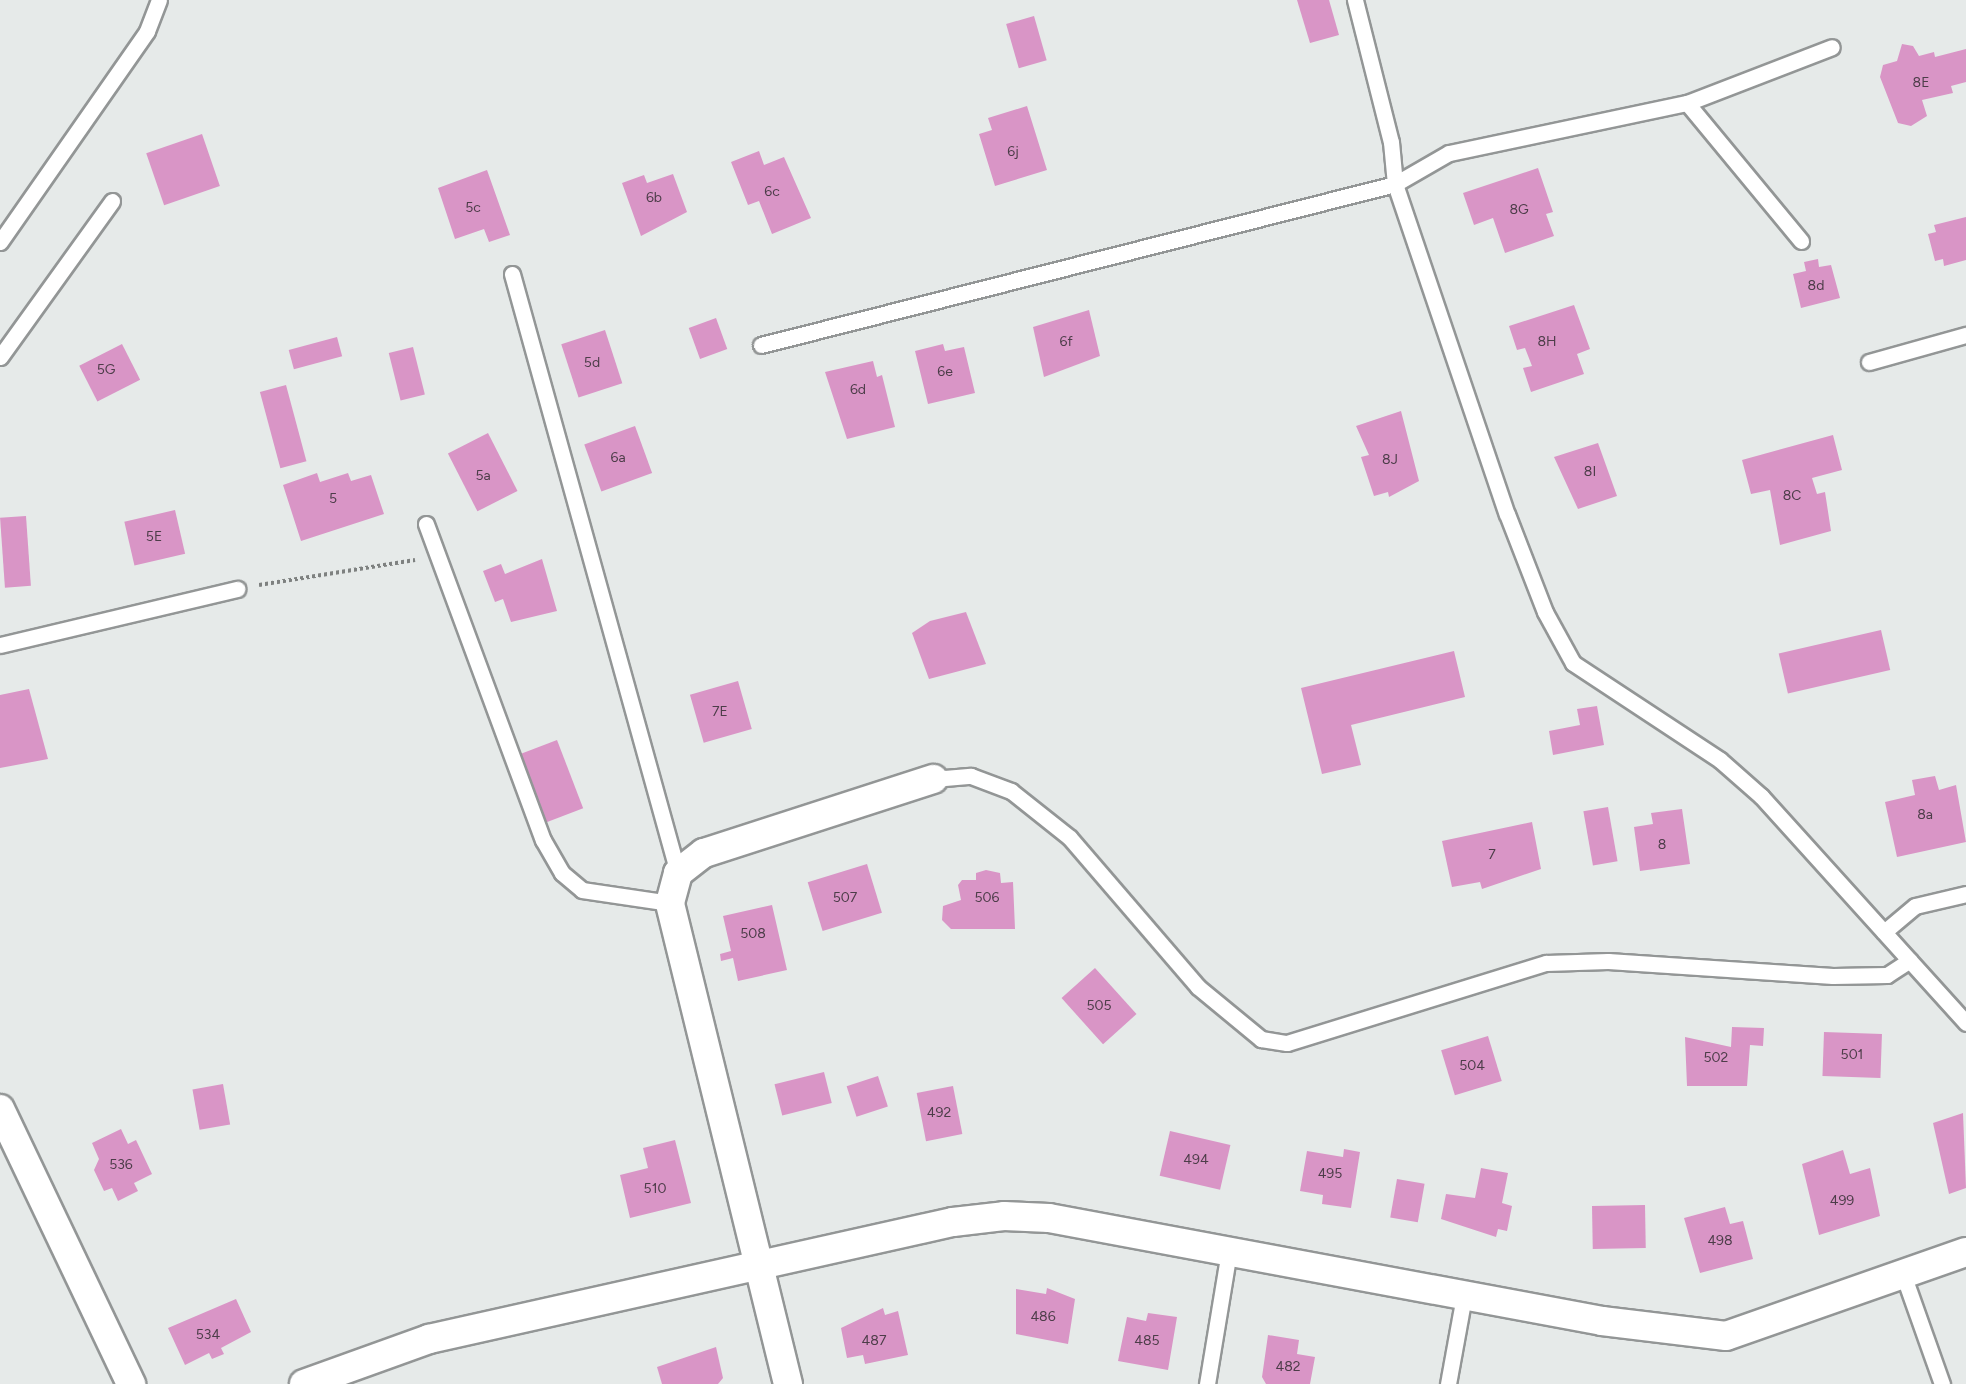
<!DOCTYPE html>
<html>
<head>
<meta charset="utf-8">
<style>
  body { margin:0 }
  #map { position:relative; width:1966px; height:1384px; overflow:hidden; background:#e6eae9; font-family:Figtree,sans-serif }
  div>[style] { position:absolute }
  .building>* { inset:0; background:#d995c6; transform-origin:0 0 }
  .path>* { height:4px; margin-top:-2px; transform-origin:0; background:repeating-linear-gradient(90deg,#7e8180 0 3px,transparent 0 6px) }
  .roads { filter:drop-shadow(2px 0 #939696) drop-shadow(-2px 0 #939696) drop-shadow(0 2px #939696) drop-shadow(0 -2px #939696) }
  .lane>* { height:15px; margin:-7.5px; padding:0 7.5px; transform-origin:7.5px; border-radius:7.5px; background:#fff }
  .street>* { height:28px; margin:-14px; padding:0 14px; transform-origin:14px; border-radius:14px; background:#fff }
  span { translate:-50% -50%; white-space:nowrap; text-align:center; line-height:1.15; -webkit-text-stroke:4.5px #fff; paint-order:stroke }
  .number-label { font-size:14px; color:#4d3d49 }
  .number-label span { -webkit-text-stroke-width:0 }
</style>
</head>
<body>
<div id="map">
  <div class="building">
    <i style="clip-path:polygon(1297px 0,1329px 0,1339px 35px,1310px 43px)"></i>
    <i style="left:1034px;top:16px;width:46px;height:29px;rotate:74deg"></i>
    <i style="clip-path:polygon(1902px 44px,1913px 46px,1919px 56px,1934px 52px,1935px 57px,1966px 49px,1966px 82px,1951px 86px,1953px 93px,1922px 100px,1927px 116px,1911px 126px,1898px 123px,1880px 77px,1883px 65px,1897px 61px)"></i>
    <i style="clip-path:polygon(1027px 106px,1047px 170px,995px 186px,979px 134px,992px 130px,988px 118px)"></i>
    <i style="left:202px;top:134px;width:55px;height:59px;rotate:71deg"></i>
    <i style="clip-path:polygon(759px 151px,764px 165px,784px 157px,811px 218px,772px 234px,759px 201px,748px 205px,731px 162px)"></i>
    <i style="clip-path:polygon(1538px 168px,1553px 212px,1546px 214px,1554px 236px,1505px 253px,1493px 218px,1474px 225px,1463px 193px)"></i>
    <i style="clip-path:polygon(487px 170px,510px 235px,489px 242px,484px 229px,455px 239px,438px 188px)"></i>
    <i style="clip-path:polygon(673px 174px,687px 212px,641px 236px,622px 183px,644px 175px,647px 183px)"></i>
    <i style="clip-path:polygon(1966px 217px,1966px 260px,1944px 266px,1943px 259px,1935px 261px,1928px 234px,1936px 232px,1934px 225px)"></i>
    <i style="clip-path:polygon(1818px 259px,1819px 267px,1831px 265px,1840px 298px,1801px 308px,1793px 274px,1806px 271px,1804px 262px)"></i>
    <i style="clip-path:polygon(1574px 305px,1590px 349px,1577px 354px,1584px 374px,1531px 392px,1523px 368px,1532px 366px,1525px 348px,1517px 350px,1509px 326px)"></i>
    <i style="clip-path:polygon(1089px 310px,1100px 356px,1044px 377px,1033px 327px)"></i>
    <i style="left:716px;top:318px;width:33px;height:29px;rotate:70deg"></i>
    <i style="left:605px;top:330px;width:56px;height:46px;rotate:72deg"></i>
    <i style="left:337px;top:337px;width:20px;height:50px;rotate:75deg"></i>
    <i style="left:122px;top:344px;width:40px;height:48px;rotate:63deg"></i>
    <i style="clip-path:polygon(943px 344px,945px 351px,964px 347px,975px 393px,928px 404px,915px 351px)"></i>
    <i style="left:413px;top:347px;width:49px;height:25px;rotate:76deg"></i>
    <i style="clip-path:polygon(873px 361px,877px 377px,882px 375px,895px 427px,847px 439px,825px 372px)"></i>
    <i style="left:286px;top:385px;width:79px;height:27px;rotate:75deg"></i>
    <i style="clip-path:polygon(1401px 411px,1419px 481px,1389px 497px,1388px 492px,1374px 496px,1361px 457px,1369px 455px,1356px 426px)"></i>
    <i style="left:635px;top:426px;width:50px;height:54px;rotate:70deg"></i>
    <i style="left:488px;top:433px;width:65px;height:45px;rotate:63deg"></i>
    <i style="clip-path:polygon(1833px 435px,1842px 470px,1812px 478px,1817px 494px,1825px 492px,1831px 531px,1780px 545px,1770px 490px,1751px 494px,1742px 460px)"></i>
    <i style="clip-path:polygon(1598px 443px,1617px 496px,1578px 509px,1554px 457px)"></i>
    <i style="clip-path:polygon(317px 473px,320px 482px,348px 473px,351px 481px,371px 475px,384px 514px,301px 541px,283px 485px)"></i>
    <i style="left:175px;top:510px;width:45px;height:52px;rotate:77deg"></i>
    <i style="left:26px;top:516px;width:70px;height:26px;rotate:86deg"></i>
    <i style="clip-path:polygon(542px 559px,557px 611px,511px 622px,503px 599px,495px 602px,483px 571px,501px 564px,505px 574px)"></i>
    <i style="clip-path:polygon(966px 612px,986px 664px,929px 679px,912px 633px,930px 621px)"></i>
    <i style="left:1881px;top:630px;width:41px;height:105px;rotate:77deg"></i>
    <i style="clip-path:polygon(1454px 651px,1465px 697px,1351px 725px,1361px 765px,1322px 774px,1301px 688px)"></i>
    <i style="left:738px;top:681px;width:50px;height:50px;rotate:74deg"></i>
    <i style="clip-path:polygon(29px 689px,48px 759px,0 768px,0 695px)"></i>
    <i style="clip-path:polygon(1597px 706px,1604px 745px,1553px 755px,1549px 731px,1580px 725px,1577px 709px)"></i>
    <i style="left:557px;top:740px;width:73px;height:42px;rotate:69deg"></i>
    <i style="clip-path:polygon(1935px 776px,1939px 790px,1956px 785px,1966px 842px,1897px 857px,1885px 802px,1915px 795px,1912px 780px)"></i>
    <i style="left:1608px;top:807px;width:55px;height:25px;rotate:80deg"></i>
    <i style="clip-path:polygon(1682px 809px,1690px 864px,1640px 871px,1634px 827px,1653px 824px,1651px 813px)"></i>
    <i style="clip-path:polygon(1532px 822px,1541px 869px,1482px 889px,1480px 882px,1452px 887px,1442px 841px)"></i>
    <i style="left:867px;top:864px;width:51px;height:62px;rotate:73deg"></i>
    <i style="clip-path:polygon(986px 870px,1000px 873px,1001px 883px,1013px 882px,1015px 929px,951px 929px,942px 920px,943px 906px,961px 900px,958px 885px,962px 880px,976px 880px,976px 873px)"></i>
    <i style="clip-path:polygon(772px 905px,787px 970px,738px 981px,733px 958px,721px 961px,720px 954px,731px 951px,723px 916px)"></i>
    <i style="left:1095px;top:968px;width:62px;height:45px;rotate:48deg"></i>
    <i style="clip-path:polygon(1732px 1027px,1764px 1028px,1763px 1046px,1750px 1045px,1747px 1086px,1687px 1086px,1685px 1037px,1731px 1047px)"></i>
    <i style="left:1824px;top:1032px;width:58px;height:44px;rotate:2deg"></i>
    <i style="left:1488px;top:1036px;width:47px;height:49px;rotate:73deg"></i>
    <i style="left:824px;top:1072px;width:32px;height:51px;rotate:76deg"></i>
    <i style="left:878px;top:1076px;width:32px;height:33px;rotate:72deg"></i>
    <i style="left:223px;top:1084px;width:41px;height:31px;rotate:80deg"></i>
    <i style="left:953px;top:1086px;width:49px;height:37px;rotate:79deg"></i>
    <i style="clip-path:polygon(1963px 1113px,1966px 1188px,1949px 1194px,1933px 1123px)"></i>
    <i style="clip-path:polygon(121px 1129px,128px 1144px,136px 1140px,152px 1174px,134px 1183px,138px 1191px,118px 1201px,112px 1188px,104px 1191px,94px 1170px,99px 1159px,92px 1143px)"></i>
    <i style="left:1170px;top:1131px;width:62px;height:46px;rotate:13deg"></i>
    <i style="clip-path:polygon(675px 1140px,691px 1203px,630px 1218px,620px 1175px,648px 1168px,643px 1148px)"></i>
    <i style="clip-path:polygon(1344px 1149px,1360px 1152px,1351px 1208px,1322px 1204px,1323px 1195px,1300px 1191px,1307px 1151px,1343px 1157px)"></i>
    <i style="clip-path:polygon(1843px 1150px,1850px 1174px,1870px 1168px,1880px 1216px,1819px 1235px,1802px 1164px)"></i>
    <i style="clip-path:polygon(1481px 1168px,1508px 1173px,1502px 1203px,1512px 1206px,1507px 1231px,1498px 1229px,1496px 1237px,1441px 1219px,1446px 1194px,1475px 1198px)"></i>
    <i style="left:1397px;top:1179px;width:28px;height:39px;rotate:10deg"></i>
    <i style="left:1645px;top:1205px;width:43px;height:53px;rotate:89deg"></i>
    <i style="clip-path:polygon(1725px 1207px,1730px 1224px,1743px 1221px,1753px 1259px,1700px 1273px,1684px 1218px)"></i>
    <i style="clip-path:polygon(1047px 1288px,1075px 1299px,1068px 1344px,1016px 1334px,1016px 1289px,1046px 1294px)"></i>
    <i style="clip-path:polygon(236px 1299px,251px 1332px,221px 1348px,224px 1354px,212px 1359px,209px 1353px,185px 1365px,168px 1328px)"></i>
    <i style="clip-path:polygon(883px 1308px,885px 1315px,898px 1311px,908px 1355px,865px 1364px,863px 1355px,847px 1358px,841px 1328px)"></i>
    <i style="clip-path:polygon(1148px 1313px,1177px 1317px,1168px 1370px,1118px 1361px,1127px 1317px,1146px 1321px)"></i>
    <i style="clip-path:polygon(1268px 1335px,1299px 1340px,1297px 1354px,1315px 1357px,1310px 1384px,1266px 1384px,1262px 1377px)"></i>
    <i style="clip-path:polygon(716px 1347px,723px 1378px,718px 1384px,662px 1384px,657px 1367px)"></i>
  </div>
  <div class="path">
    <i style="left:259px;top:585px;width:158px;rotate:-9.1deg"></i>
  </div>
  <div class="roads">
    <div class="lane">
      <i style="left:1355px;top:0;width:146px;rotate:75.8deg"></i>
      <i style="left:1391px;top:142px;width:42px;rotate:84.6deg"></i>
      <i style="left:1395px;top:184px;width:62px;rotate:-29.9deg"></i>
      <i style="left:1449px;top:153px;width:243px;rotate:-11.9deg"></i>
      <i style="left:1687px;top:103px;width:155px;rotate:-21.1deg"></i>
      <i style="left:1687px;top:103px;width:179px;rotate:50.4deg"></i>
      <i style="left:0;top:242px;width:257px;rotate:-55.1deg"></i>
      <i style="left:147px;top:31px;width:33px;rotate:-69deg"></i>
      <i style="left:512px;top:274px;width:622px;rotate:74.51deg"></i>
      <i style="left:761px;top:345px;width:654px;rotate:-14.25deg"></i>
      <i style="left:1395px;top:184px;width:348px;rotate:71.3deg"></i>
      <i style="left:1507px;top:514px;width:105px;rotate:68.8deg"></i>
      <i style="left:1545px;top:612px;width:58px;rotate:61.2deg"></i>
      <i style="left:1573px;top:663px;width:176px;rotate:33.4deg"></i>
      <i style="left:1720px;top:760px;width:55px;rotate:41.3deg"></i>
      <i style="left:1761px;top:796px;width:306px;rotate:47.9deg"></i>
      <i style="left:0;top:357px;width:192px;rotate:-54.3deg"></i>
      <i style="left:1869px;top:362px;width:101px;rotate:-15.6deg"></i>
      <i style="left:426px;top:524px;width:337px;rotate:69.7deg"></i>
      <i style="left:543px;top:840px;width:38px;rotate:60deg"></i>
      <i style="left:562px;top:873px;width:26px;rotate:40deg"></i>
      <i style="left:582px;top:890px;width:89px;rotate:8.4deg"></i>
      <i style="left:0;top:645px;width:244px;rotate:-13.3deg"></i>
      <i style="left:933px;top:779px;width:38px;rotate:-5deg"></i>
      <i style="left:971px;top:776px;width:43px;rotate:20.6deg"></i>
      <i style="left:1011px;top:791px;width:75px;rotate:38.5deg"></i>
      <i style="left:1070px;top:838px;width:196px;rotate:49.3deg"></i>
      <i style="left:1198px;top:987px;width:82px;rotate:39.5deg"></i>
      <i style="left:1261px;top:1039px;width:26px;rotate:9deg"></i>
      <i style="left:1287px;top:1043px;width:271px;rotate:-17.2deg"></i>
      <i style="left:1546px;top:963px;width:62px;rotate:-1.8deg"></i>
      <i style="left:1608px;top:961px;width:225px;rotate:3.8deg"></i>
      <i style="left:1833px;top:976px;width:54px;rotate:-1.1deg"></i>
      <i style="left:1887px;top:975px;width:27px;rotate:-33deg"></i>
      <i style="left:1884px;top:932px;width:40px;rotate:-40deg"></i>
      <i style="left:1915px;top:906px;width:52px;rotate:-13.2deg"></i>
      <i style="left:1903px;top:1274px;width:117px;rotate:70.5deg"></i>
      <i style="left:1207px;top:1384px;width:135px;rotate:-80.6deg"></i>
      <i style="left:1448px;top:1384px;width:89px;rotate:-79.7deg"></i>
    </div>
    <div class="street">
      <i style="left:0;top:1109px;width:305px;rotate:64.5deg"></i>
      <i style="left:304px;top:1384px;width:133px;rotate:-19.8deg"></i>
      <i style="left:429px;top:1339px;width:537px;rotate:-12.59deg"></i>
      <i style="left:953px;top:1222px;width:51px;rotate:-6.7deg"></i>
      <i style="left:1004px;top:1216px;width:45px;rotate:2.5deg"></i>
      <i style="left:1049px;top:1218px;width:563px;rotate:10.55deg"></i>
      <i style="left:1602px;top:1321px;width:125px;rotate:6.9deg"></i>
      <i style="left:1726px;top:1336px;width:254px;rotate:-19.3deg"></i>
      <i style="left:788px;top:1384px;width:495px;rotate:-103.8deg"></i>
      <i style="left:670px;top:903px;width:31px;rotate:-75deg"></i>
      <i style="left:678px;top:873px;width:33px;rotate:-38deg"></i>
      <i style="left:704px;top:853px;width:241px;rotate:-17.9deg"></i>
    </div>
  </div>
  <div class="number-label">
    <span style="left:1921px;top:83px">8E</span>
    <span style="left:1013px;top:152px">6j</span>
    <span style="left:772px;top:192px">6c</span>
    <span style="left:654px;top:198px">6b</span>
    <span style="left:473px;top:208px">5c</span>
    <span style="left:1519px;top:210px">8G</span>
    <span style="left:1816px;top:286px">8d</span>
    <span style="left:1066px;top:342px">6f</span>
    <span style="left:1547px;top:342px">8H</span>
    <span style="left:592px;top:363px">5d</span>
    <span style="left:106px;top:370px">5G</span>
    <span style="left:945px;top:372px">6e</span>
    <span style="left:858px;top:390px">6d</span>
    <span style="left:618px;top:458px">6a</span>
    <span style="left:1390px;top:460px">8J</span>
    <span style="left:1590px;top:472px">8I</span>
    <span style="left:483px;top:476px">5a</span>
    <span style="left:1792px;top:496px">8C</span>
    <span style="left:333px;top:499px">5</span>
    <span style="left:154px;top:537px">5E</span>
    <span style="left:720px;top:712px">7E</span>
    <span style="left:1925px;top:815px">8a</span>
    <span style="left:1662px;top:845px">8</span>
    <span style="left:1492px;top:855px">7</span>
    <span style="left:845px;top:898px">507</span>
    <span style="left:987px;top:898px">506</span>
    <span style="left:753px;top:934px">508</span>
    <span style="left:1099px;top:1006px">505</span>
    <span style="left:1852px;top:1055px">501</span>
    <span style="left:1716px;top:1058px">502</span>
    <span style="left:1472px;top:1066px">504</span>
    <span style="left:939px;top:1113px">492</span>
    <span style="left:1196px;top:1160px">494</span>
    <span style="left:121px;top:1165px">536</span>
    <span style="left:1330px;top:1174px">495</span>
    <span style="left:655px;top:1189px">510</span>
    <span style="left:1842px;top:1201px">499</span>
    <span style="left:1720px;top:1241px">498</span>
    <span style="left:1043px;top:1317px">486</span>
    <span style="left:208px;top:1335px">534</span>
    <span style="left:874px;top:1341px">487</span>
    <span style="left:1147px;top:1341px">485</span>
    <span style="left:1288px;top:1367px">482</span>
  </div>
</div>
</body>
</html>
